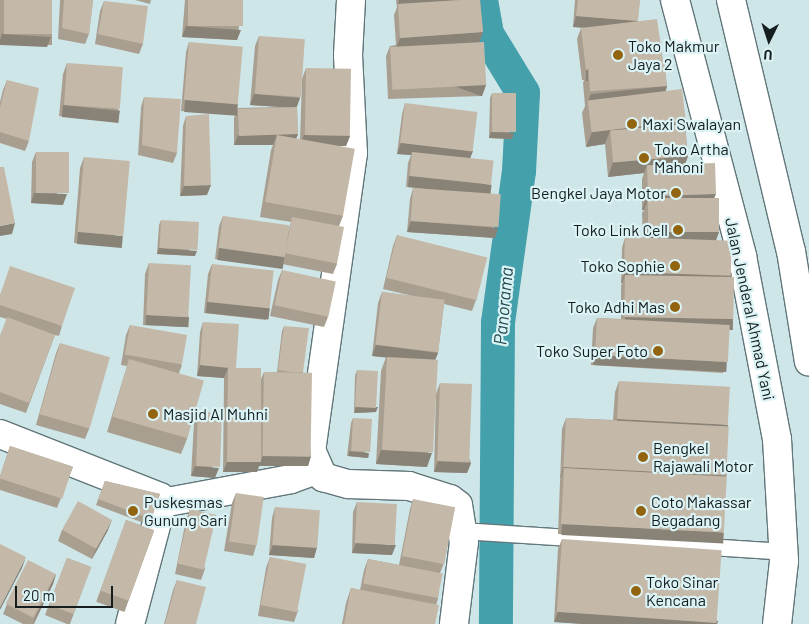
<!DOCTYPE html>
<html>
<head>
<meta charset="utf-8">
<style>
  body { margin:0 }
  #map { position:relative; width:809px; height:624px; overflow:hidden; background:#cfe6e9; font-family:Barlow,sans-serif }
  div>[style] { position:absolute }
  .canal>* { height:34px; margin:-17px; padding:0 17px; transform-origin:17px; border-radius:17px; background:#44a0ab }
  .roads { filter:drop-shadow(1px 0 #617679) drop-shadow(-1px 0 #617679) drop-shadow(0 1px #617679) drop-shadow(0 -1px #617679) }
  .service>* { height:16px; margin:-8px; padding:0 8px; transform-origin:8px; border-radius:8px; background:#fff }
  .minor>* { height:28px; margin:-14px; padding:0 14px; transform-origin:14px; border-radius:14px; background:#fff }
  .secondary>* { height:28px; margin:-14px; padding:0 14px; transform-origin:14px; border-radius:14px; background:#fff }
  .wall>* { inset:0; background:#a99f91; transform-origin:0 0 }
  .shaded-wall>* { inset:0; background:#898276; transform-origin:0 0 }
  .building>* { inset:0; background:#c4b9a9; transform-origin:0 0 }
  .dots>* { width:14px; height:14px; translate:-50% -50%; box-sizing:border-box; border:2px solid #dcf3f6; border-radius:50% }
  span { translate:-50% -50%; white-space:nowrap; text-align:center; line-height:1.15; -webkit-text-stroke:4.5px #dcf3f6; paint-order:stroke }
  .poi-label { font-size:16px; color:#151d1e }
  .left { translate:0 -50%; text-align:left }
  .right { translate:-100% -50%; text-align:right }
  .street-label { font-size:16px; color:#151d1e }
  .water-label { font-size:18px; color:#204a4f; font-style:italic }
  .north { position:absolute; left:744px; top:15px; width:50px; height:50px; -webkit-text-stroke:4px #dcf3f6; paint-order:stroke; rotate:184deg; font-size:14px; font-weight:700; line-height:20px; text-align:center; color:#151d1e }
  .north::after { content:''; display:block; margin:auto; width:18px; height:22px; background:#151d1e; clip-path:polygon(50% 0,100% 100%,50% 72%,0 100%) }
  .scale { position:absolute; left:15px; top:586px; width:98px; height:22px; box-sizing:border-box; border:2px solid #151d1e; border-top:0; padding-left:6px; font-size:15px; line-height:18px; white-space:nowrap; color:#151d1e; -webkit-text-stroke:4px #dcf3f6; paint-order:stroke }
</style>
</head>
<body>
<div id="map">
  <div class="canal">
    <i style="left:481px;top:0;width:35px;rotate:80deg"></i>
    <i style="left:487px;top:34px;width:69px;rotate:58.6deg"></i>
    <i style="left:523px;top:93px;width:78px;rotate:92.9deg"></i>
    <i style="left:519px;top:171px;width:153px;rotate:97.9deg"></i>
    <i style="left:498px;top:323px;width:301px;rotate:90.4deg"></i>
  </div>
  <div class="roads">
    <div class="service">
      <i style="left:462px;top:531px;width:323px;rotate:3.7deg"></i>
    </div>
    <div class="minor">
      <i style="left:351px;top:0;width:55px;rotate:93.1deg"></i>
      <i style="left:348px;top:55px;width:98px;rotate:87.1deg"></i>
      <i style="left:353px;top:153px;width:300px;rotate:98deg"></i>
      <i style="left:311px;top:450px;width:30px;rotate:66deg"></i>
      <i style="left:323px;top:477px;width:26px;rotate:16deg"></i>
      <i style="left:348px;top:484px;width:61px;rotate:1.9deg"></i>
      <i style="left:409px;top:486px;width:43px;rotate:17.6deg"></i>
      <i style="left:450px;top:499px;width:10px;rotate:37deg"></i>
      <i style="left:458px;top:505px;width:37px;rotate:81deg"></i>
      <i style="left:464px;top:542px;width:83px;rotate:97deg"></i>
      <i style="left:0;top:434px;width:172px;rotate:21.5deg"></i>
      <i style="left:160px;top:497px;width:6px;rotate:72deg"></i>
      <i style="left:162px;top:503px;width:125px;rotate:104.8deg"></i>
      <i style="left:162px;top:503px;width:131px;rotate:-10.5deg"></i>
      <i style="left:291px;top:479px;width:29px;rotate:-20deg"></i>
    </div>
    <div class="secondary">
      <i style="left:675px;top:0;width:265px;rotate:75.3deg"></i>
      <i style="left:742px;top:256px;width:186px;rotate:79.2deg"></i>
      <i style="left:777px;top:439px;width:122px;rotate:86.7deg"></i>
      <i style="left:784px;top:561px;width:63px;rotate:96.3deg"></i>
      <i style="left:731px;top:0;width:258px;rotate:76.6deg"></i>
      <i style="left:791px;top:251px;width:112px;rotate:80.8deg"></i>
    </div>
  </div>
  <div class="wall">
    <i style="left:0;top:0;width:52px;height:45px"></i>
    <i style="clip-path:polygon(60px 0,93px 0,89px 34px,85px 44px,58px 39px)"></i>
    <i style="clip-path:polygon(135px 0,151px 0,150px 4px)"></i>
    <i style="clip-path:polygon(185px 0,243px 0,237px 40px,182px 37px)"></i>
    <i style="clip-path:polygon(396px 0,480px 0,483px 32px,479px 42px,486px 85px,482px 96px,388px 99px,386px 56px,390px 46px,396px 45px,394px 15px,397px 7px)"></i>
    <i style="clip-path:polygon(575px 0,640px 0,637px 22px,663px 61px,667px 86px,666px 91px,685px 125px,688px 156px,685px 164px,714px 198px,719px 232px,716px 239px,732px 274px,731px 277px,729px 328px,723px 373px,591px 365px,593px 328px,597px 318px,621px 319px,621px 286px,622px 283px,621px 283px,622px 248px,625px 237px,643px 238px,642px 213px,644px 210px,642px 210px,642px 179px,644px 173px,608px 177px,605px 144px,586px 147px,582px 113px,585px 106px,583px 83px,584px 80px,582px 80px,577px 39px,581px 28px,587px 28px,573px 27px)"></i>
    <i style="clip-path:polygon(104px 1px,143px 44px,139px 54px,95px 44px,100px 11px)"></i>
    <i style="clip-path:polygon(259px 36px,300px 98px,297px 107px,298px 134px,296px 139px,300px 140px,302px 79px,306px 68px,350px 136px,346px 146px,339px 146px,343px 216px,339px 226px,337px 264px,333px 274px,282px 264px,280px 268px,215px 259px,219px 226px,223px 216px,287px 235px,291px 222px,260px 217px,271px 150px,273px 145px,234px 145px,234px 118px,238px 108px,280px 107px,250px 105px,255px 46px)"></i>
    <i style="clip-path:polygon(189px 42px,238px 104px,234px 115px,181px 111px,186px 52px)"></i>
    <i style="clip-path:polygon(67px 63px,120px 111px,116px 122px,59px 116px,63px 74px)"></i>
    <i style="clip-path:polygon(7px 80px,29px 141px,25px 151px,0 143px,0 102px,3px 90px)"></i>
    <i style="clip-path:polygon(492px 93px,512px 139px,489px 138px,490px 98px)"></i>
    <i style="clip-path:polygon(144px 97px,177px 153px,173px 163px,138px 155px,141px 107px)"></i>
    <i style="clip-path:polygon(405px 103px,473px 151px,470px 158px,489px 194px,495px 238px,407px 232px,410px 199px,413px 188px,440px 190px,406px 187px,408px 163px,411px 155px,397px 154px,402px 114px)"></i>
    <i style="clip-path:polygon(186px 116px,207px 195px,180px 196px,183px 126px)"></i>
    <i style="clip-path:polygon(36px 152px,63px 205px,31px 203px,32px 162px)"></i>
    <i style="clip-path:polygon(84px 157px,119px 247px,74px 243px,80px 168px)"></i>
    <i style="clip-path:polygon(161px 220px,195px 256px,157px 254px,159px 225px)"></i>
    <i style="clip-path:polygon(397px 235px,476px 300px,472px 311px,444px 304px,438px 353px,435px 359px,427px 467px,376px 464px,381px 371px,386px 357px,372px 356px,378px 303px,382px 292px,413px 296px,383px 289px,393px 246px)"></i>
    <i style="clip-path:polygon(149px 263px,189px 317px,185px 327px,143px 325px,145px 274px)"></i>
    <i style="clip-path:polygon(212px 264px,270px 309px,266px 320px,204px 313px,208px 274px)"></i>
    <i style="clip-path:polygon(282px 270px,328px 317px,324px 327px,270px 316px,278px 280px)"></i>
    <i style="clip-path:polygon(0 294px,62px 326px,59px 336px,55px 335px,26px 413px,0 404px,0 336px,7px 319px,0 317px)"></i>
    <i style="clip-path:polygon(203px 322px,236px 368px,261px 379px,264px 372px,277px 372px,282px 331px,284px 326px,303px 372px,311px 456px,308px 466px,259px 466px,257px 472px,223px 472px,224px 378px,197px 376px,200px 332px)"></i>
    <i style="clip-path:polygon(130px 325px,182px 365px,179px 373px,187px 439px,181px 454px,107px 432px,127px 366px,121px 365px,126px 335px)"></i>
    <i style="clip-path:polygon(60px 343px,89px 429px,85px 439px,36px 425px,56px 353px)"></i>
    <i style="clip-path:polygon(357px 370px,376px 412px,354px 413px,355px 376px)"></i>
    <i style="clip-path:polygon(619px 381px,727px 426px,726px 476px,721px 542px,558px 534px,562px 429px,566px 418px,613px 420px,615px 392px)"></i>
    <i style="clip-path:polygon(440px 383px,471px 463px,467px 473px,434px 472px,436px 394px)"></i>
    <i style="clip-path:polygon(198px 412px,215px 478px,191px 476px,194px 422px)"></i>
    <i style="clip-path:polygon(353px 418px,367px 458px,347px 456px,351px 423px)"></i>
    <i style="clip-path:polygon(10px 446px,73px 467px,57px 508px,0 490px,0 476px)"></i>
    <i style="clip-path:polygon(105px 481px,160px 494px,149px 525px,96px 505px)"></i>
    <i style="clip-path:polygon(236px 493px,256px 546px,253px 556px,224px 551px,232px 503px)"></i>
    <i style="clip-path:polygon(413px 499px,444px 563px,440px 573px,438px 599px,436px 605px,435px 624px,342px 624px,346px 603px,351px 588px,360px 590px,364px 570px,368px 559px,399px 565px,410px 509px)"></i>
    <i style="clip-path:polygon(357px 502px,392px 555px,352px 553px,353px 512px)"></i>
    <i style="clip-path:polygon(275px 507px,317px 547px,314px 558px,269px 555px,272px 518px)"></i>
    <i style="clip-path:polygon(190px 509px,205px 569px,201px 580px,175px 574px,186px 520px)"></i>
    <i style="left:126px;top:520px;width:30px;height:87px;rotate:20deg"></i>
    <i style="clip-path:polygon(62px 530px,108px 530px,92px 559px,58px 541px)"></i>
    <i style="clip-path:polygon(562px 539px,718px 621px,717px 624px,583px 624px,554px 622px,558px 549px)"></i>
    <i style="clip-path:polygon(270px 557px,298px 611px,294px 622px,258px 616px,266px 568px)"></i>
    <i style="clip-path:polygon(67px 558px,91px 567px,70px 624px,67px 624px,45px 615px)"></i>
    <i style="clip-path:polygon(56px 574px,53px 584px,34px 624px,23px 624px,3px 614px,7px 604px)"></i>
    <i style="clip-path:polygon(177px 580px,196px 624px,164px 624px,173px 590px)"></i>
  </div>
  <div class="shaded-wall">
    <i style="clip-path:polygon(399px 0,460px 0,398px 4px,397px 7px)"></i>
    <i style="clip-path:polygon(576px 16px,638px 21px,634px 31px,573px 27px)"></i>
    <i style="clip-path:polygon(186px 26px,241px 30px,237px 40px,182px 37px)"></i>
    <i style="clip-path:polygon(483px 32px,479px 43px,396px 48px,400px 38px)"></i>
    <i style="clip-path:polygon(2px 34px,51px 37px,47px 47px,0 45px,0 40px)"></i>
    <i style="left:586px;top:70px;width:2px;height:11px"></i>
    <i style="left:486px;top:85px;width:12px;height:94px;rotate:110deg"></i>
    <i style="clip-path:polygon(667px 86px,662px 101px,588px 101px,591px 94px)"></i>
    <i style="clip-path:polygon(254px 94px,300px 98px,296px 108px,250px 105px)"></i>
    <i style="left:185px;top:100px;width:53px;height:12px;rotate:4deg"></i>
    <i style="left:63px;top:105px;width:57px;height:12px;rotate:6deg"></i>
    <i style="clip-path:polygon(686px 121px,681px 135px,610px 131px,605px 144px,586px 147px,592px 132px)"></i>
    <i style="clip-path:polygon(491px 132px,514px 133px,512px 139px,489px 138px)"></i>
    <i style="clip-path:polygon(298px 134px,294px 144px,277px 135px,273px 145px,234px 145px,238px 135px)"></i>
    <i style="clip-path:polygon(304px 135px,350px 136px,346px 146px,300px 145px)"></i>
    <i style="clip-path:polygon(401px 143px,473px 151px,469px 161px,412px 152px,411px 155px,397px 154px)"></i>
    <i style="clip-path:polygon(688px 156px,683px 170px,647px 165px,644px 173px,608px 177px,613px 162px)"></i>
    <i style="left:409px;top:176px;width:83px;height:11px;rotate:6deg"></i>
    <i style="clip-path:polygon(211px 185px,207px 195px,180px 196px,184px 186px)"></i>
    <i style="clip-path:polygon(34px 193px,67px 194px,63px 205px,31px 203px)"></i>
    <i style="clip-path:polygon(716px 194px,710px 208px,648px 198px,644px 210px,642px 210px,647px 195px)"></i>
    <i style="clip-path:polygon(411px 221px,498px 228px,495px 238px,407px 232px)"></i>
    <i style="clip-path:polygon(15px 223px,12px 234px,0 236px,0 226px)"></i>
    <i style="left:78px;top:232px;width:45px;height:12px;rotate:5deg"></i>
    <i style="clip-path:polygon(648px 232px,719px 232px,714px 246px,643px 247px)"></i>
    <i style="clip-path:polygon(159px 248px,197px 251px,195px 256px,157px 254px)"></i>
    <i style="left:219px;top:248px;width:66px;height:12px;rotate:8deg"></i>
    <i style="clip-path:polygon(625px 272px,732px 274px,728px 285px,625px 275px,622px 283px,621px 283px)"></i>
    <i style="left:207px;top:302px;width:63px;height:11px;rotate:6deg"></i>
    <i style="left:146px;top:315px;width:43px;height:10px;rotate:3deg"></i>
    <i style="left:625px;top:317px;width:108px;height:11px;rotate:1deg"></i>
    <i style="clip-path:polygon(376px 345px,438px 353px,434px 363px,372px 356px)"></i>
    <i style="left:594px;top:355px;width:133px;height:10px;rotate:3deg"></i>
    <i style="clip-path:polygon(200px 365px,228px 368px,224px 378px,197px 376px)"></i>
    <i style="clip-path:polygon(356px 407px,378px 407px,376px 412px,354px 413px)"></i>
    <i style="left:617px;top:419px;width:111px;height:11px;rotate:3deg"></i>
    <i style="clip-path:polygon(381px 450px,432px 453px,427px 467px,376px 464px)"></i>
    <i style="left:349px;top:451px;width:20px;height:5px;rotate:6deg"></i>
    <i style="clip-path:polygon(263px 456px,311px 456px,308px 466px,259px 466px,257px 472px,223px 472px,227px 462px,260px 462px)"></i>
    <i style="clip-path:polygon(438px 461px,471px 463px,467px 473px,434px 472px)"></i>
    <i style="clip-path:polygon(195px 466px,219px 468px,215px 478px,191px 476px)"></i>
    <i style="clip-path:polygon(564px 467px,727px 474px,723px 485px,564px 468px,561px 477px,560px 477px)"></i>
    <i style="clip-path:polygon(112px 520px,108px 530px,92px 559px,96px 549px)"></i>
    <i style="left:562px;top:524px;width:162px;height:11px;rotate:3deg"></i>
    <i style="clip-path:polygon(356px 543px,396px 545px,392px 555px,352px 553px)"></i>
    <i style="clip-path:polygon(273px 545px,317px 547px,314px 558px,269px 555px)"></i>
    <i style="clip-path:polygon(26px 557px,22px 568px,0 610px,0 607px)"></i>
    <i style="clip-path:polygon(56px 574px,53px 584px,33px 624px,35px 618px)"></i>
    <i style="clip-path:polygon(558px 612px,718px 621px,717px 624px,583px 624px,554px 622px)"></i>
  </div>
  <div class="building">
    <i style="left:4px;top:0;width:48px;height:34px"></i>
    <i style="clip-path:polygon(64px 0,93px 0,89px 34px,62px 28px)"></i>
    <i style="left:188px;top:0;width:55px;height:26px"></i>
    <i style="clip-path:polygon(462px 0,480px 0,483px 32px,400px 38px,398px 4px)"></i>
    <i style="clip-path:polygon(578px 0,640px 0,638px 21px,576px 16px)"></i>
    <i style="clip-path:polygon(104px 1px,148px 6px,143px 44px,98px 34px)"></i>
    <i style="clip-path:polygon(657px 19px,663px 60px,588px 68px,588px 69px,586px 70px,581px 28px)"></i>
    <i style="left:259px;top:36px;width:46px;height:58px;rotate:4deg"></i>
    <i style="left:189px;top:42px;width:54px;height:58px;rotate:5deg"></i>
    <i style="left:484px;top:42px;width:43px;height:94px;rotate:87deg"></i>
    <i style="left:665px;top:60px;width:26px;height:77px;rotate:86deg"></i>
    <i style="left:67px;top:63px;width:56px;height:42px;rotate:4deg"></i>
    <i style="left:306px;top:68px;width:45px;height:67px;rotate:1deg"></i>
    <i style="clip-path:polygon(7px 80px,39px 88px,29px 141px,0 132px,0 108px)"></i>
    <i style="left:682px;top:89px;width:32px;height:95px;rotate:83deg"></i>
    <i style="left:492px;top:93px;width:24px;height:39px"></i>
    <i style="clip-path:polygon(144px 97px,181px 99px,177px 153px,142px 145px)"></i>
    <i style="left:405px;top:103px;width:73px;height:40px;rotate:7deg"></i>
    <i style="left:297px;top:107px;width:27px;height:59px;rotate:88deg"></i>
    <i style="clip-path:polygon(209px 114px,211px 185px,184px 186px,186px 116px)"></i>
    <i style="left:685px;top:124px;width:32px;height:75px;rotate:85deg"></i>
    <i style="left:277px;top:135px;width:79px;height:68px;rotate:10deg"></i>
    <i style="left:36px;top:152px;width:33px;height:41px"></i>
    <i style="left:412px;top:152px;width:82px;height:24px;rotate:6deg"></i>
    <i style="left:84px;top:157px;width:46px;height:75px;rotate:5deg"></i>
    <i style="left:715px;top:163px;width:31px;height:68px;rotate:88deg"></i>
    <i style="clip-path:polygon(0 167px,4px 167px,15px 223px,0 226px)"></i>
    <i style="left:413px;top:188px;width:88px;height:33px;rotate:4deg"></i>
    <i style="left:648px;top:198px;width:71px;height:34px"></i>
    <i style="left:223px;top:216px;width:67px;height:32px;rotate:8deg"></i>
    <i style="left:292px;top:217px;width:53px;height:37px;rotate:11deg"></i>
    <i style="left:161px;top:220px;width:38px;height:28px;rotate:3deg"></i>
    <i style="left:397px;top:235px;width:93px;height:44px;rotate:14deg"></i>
    <i style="left:625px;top:237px;width:107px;height:35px;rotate:2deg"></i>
    <i style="left:149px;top:263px;width:42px;height:52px;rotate:3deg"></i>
    <i style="left:212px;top:264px;width:62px;height:38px;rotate:6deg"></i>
    <i style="clip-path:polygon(10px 266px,75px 288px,62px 326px,0 305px,0 295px)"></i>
    <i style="left:282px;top:270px;width:55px;height:36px;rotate:12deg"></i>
    <i style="left:625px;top:275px;width:109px;height:42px;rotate:1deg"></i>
    <i style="left:382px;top:292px;width:63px;height:53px;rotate:7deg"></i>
    <i style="clip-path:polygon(7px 317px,55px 335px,29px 403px,0 392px,0 336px)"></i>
    <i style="left:597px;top:318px;width:133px;height:37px;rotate:3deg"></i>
    <i style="clip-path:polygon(203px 322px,239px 324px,236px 368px,261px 368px,261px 462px,227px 462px,228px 368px,231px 368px,200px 365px)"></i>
    <i style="left:130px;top:325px;width:58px;height:30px;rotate:10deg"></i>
    <i style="clip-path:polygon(284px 326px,309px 328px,303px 372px,292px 372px,278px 370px)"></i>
    <i style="left:60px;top:343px;width:52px;height:74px;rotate:16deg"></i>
    <i style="left:387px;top:357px;width:51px;height:93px;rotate:3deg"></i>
    <i style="left:129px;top:359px;width:78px;height:60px;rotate:16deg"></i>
    <i style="left:357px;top:370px;width:21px;height:37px;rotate:3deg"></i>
    <i style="left:264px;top:372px;width:48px;height:84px;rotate:1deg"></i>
    <i style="left:619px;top:381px;width:111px;height:38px;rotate:3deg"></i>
    <i style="left:440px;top:383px;width:32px;height:78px;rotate:2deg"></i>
    <i style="left:198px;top:412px;width:24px;height:54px;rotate:2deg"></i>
    <i style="left:353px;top:418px;width:19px;height:33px;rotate:3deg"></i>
    <i style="left:566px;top:418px;width:163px;height:49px;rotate:3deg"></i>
    <i style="left:10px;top:446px;width:66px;height:34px;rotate:18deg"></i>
    <i style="left:564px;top:468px;width:163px;height:56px;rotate:3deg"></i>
    <i style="clip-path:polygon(105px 481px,160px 494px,151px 519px,98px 499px)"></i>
    <i style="left:236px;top:493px;width:28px;height:49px;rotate:8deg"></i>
    <i style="left:413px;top:499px;width:43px;height:58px;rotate:11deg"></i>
    <i style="left:78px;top:501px;width:39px;height:33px;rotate:29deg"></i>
    <i style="left:357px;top:502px;width:40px;height:41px;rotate:3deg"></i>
    <i style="left:275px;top:507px;width:45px;height:38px;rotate:4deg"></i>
    <i style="left:190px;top:509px;width:27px;height:56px;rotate:13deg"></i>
    <i style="left:126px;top:520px;width:30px;height:75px;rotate:20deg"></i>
    <i style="left:562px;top:539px;width:160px;height:73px;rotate:4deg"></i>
    <i style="clip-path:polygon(0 544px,26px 557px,0 607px)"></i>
    <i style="left:270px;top:557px;width:37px;height:49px;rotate:11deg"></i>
    <i style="left:67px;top:558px;width:26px;height:50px;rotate:21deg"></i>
    <i style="left:368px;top:559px;width:76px;height:25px;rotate:11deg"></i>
    <i style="left:28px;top:560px;width:31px;height:49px;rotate:27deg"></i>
    <i style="clip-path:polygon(177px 580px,206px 587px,196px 624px,165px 624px)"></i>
    <i style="clip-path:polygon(351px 588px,439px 605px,435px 624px,344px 624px)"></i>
  </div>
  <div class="dots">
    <i style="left:618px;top:55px;background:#926410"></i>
    <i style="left:632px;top:124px;background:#926410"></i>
    <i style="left:644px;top:158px;background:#926410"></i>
    <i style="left:676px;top:193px;background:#926410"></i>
    <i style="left:678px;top:230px;background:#926410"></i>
    <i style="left:675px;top:266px;background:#926410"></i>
    <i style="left:675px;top:307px;background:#926410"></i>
    <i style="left:658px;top:351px;background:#926410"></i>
    <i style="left:153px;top:414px;background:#926410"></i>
    <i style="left:643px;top:457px;background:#926410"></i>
    <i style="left:133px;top:511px;background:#926410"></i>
    <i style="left:641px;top:511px;background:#926410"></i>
    <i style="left:636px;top:591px;background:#926410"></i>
  </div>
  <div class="poi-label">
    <span class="left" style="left:628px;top:55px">Toko Makmur<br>Jaya 2</span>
    <span class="left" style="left:642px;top:124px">Maxi Swalayan</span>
    <span class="left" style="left:654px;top:158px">Toko Artha<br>Mahoni</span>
    <span class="right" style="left:666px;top:193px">Bengkel Jaya Motor</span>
    <span class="right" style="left:668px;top:230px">Toko Link Cell</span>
    <span class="right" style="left:665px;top:266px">Toko Sophie</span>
    <span class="right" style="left:665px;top:307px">Toko Adhi Mas</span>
    <span class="right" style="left:648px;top:351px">Toko Super Foto</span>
    <span class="left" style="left:163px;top:414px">Masjid Al Muhni</span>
    <span class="left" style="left:653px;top:457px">Bengkel<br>Rajawali Motor</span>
    <span class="left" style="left:144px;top:511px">Puskesmas<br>Gunung Sari</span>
    <span class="left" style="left:651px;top:511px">Coto Makassar<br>Begadang</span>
    <span class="left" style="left:646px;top:591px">Toko Sinar<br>Kencana</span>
  </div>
  <div class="street-label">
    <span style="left:750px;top:309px;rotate:78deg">Jalan Jenderal Ahmad Yani</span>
  </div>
  <div class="water-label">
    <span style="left:503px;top:306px;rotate:-85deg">Panorama</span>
  </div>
  <div class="north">U</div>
  <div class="scale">20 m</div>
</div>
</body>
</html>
